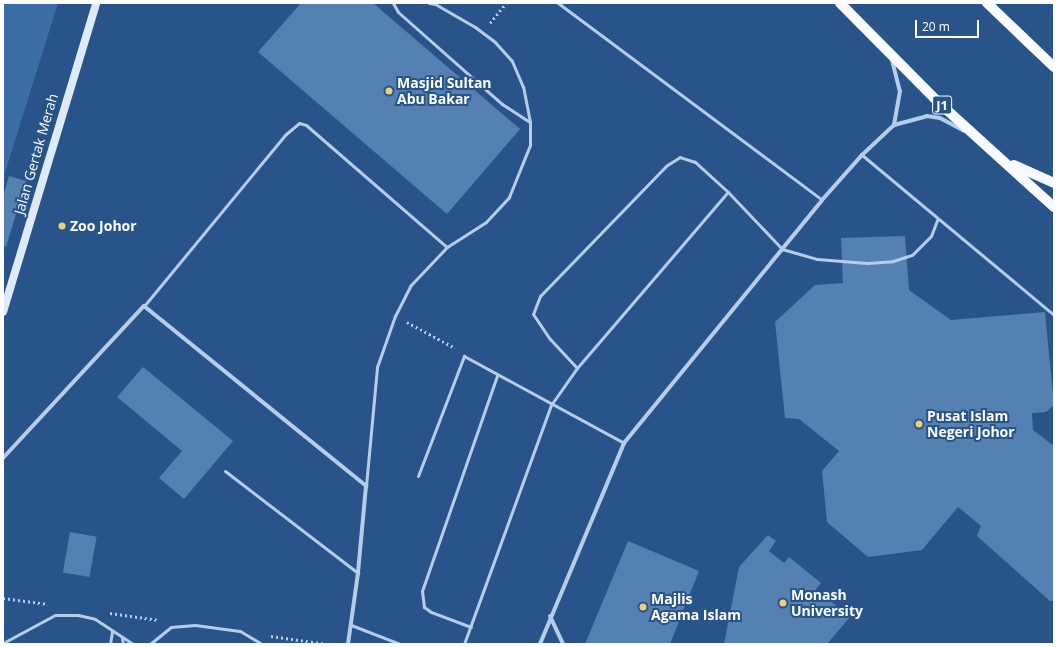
<!DOCTYPE html>
<html>
<head>
<meta charset="utf-8">
<style>
  body { margin:0 }
  #map { position:relative; width:1057px; height:647px; overflow:hidden; background:#285489; font-family:"Open Sans",sans-serif }
  div>[style] { position:absolute }
  .green>* { inset:0; background:#3c6ea6 }
  .building>* { inset:0; background:#5480b2; transform-origin:0 0 }
  .path>* { height:2.5px; margin-top:-1.25px; transform-origin:0; background:repeating-linear-gradient(90deg,#b5cde9 0 2px,transparent 0 5px) }
  .lane>* { height:3px; margin:-1.5px; padding:0 1.5px; transform-origin:1.5px; border-radius:1.5px; background:#b5cde9 }
  .street>* { height:4px; margin:-2px; padding:0 2px; transform-origin:2px; border-radius:2px; background:#b5cde9 }
  .secondary>* { height:8px; margin:-4px; padding:0 4px; transform-origin:4px; border-radius:4px; background:#dfeaf8 }
  .primary>* { height:10px; margin:-5px; padding:0 5px; transform-origin:5px; border-radius:5px; background:#f8fafe }
  .dots>* { width:11px; height:11px; translate:-50% -50%; box-sizing:border-box; border:2px solid #285489; border-radius:50% }
  span { translate:-50% -50%; white-space:nowrap; text-align:center; line-height:1.15; -webkit-text-stroke:4px #285489; paint-order:stroke }
  .shield-label span { padding:1px 3px; background:#285489; border:1px solid; border-radius:3px; -webkit-text-stroke-width:0 }
  .shield-label { font-size:13px; color:#fff; font-weight:700 }
  .poi-label { font-size:14px; color:#fff; font-weight:700 }
  .left { translate:0 -50%; text-align:left }
  .street-label { font-size:14px; color:#fff }
  .frame { position:absolute; inset:0; border:4px solid #fff; pointer-events:none }
  .scale { position:absolute; left:915px; top:20px; width:64px; height:18px; box-sizing:border-box; border:2px solid #fff; border-top:0; padding-left:5px; font-size:12px; line-height:14px; white-space:nowrap; color:#fff; -webkit-text-stroke:3px #285489; paint-order:stroke }
</style>
</head>
<body>
<div id="map">
  <div class="green">
    <i style="clip-path:polygon(3px 3px,58px 3px,3px 179px)"></i>
  </div>
  <div class="building">
    <i style="clip-path:polygon(301px 3px,373px 3px,520px 129px,447px 214px,258px 52px)"></i>
    <i style="clip-path:polygon(9px 176px,26px 181px,6px 247px,3px 246px,3px 197px)"></i>
    <i style="clip-path:polygon(905px 236px,909px 290px,951px 320px,1045px 312px,1054px 405px,1046px 412px,1032px 413px,1033px 430px,1054px 446px,1054px 601px,1050px 601px,977px 536px,981px 526px,958px 507px,922px 550px,868px 557px,827px 522px,822px 471px,839px 451px,799px 419px,785px 418px,775px 322px,815px 285px,843px 283px,841px 238px)"></i>
    <i style="clip-path:polygon(143px 367px,233px 441px,184px 499px,159px 478px,182px 451px,117px 397px)"></i>
    <i style="left:70px;top:532px;width:27px;height:41px;rotate:10deg"></i>
    <i style="clip-path:polygon(768px 535px,776px 541px,769px 551px,784px 563px,789px 557px,821px 583px,816px 589px,850px 617px,827px 644px,724px 644px,739px 567px)"></i>
    <i style="clip-path:polygon(628px 541px,699px 571px,670px 644px,585px 644px)"></i>
  </div>
  <div class="path">
    <i style="left:490px;top:23px;width:26px;rotate:-51deg"></i>
    <i style="left:407px;top:322px;width:55px;rotate:28.4deg"></i>
    <i style="left:3px;top:598px;width:45px;rotate:7.6deg"></i>
    <i style="left:110px;top:613px;width:49px;rotate:8.1deg"></i>
    <i style="left:271px;top:636px;width:56px;rotate:8.3deg"></i>
  </div>
  <div class="lane">
    <i style="left:393px;top:3px;width:10px;rotate:61deg"></i>
    <i style="left:398px;top:12px;width:139px;rotate:41.5deg"></i>
    <i style="left:502px;top:104px;width:33px;rotate:33deg"></i>
    <i style="left:558px;top:3px;width:329px;rotate:36.7deg"></i>
    <i style="left:862px;top:155px;width:250px;rotate:39.8deg"></i>
    <i style="left:728px;top:192px;width:79px;rotate:46.5deg"></i>
    <i style="left:782px;top:249px;width:36px;rotate:16deg"></i>
    <i style="left:817px;top:259px;width:50px;rotate:4.6deg"></i>
    <i style="left:867px;top:263px;width:26px;rotate:-4deg"></i>
    <i style="left:893px;top:261px;width:20px;rotate:-18deg"></i>
    <i style="left:912px;top:255px;width:27px;rotate:-45deg"></i>
    <i style="left:931px;top:236px;width:17px;rotate:-69deg"></i>
    <i style="left:144px;top:306px;width:223px;rotate:-50.5deg"></i>
    <i style="left:286px;top:134px;width:17px;rotate:-40deg"></i>
    <i style="left:299px;top:123px;width:7px;rotate:16deg"></i>
    <i style="left:306px;top:125px;width:186px;rotate:40.9deg"></i>
    <i style="left:225px;top:471px;width:168px;rotate:37.5deg"></i>
    <i style="left:418px;top:476px;width:129px;rotate:-69deg"></i>
    <i style="left:464px;top:356px;width:182px;rotate:28.5deg"></i>
    <i style="left:366px;top:486px;width:120px;rotate:-84.7deg"></i>
    <i style="left:377px;top:367px;width:54px;rotate:-70.6deg"></i>
    <i style="left:395px;top:316px;width:34px;rotate:-63deg"></i>
    <i style="left:410px;top:286px;width:54px;rotate:-46.5deg"></i>
    <i style="left:447px;top:247px;width:46px;rotate:-32.7deg"></i>
    <i style="left:486px;top:222px;width:34px;rotate:-47deg"></i>
    <i style="left:509px;top:197px;width:56px;rotate:-68deg"></i>
    <i style="left:530px;top:145px;width:23px;rotate:-90deg"></i>
    <i style="left:530px;top:122px;width:36px;rotate:-101deg"></i>
    <i style="left:523px;top:87px;width:28px;rotate:-113deg"></i>
    <i style="left:512px;top:61px;width:25px;rotate:-132deg"></i>
    <i style="left:495px;top:42px;width:25px;rotate:-143deg"></i>
    <i style="left:475px;top:27px;width:46px;rotate:-150.1deg"></i>
    <i style="left:435px;top:4px;width:6px;rotate:-171deg"></i>
    <i style="left:351px;top:625px;width:53px;rotate:21.2deg"></i>
    <i style="left:471px;top:627px;width:43px;rotate:-159.4deg"></i>
    <i style="left:431px;top:612px;width:9px;rotate:-144deg"></i>
    <i style="left:424px;top:607px;width:16px;rotate:-97deg"></i>
    <i style="left:422px;top:591px;width:228px;rotate:-70.8deg"></i>
    <i style="left:122px;top:638px;width:6px;rotate:81deg"></i>
    <i style="left:3px;top:643px;width:59px;rotate:-28.3deg"></i>
    <i style="left:55px;top:615px;width:23px"></i>
    <i style="left:78px;top:615px;width:17px;rotate:13deg"></i>
    <i style="left:95px;top:619px;width:45px;rotate:33.3deg"></i>
    <i style="left:110px;top:644px;width:13px;rotate:-81deg"></i>
    <i style="left:150px;top:644px;width:27px;rotate:-39deg"></i>
    <i style="left:171px;top:627px;width:24px;rotate:-5deg"></i>
    <i style="left:195px;top:625px;width:45px;rotate:7.6deg"></i>
    <i style="left:240px;top:631px;width:26px;rotate:31deg"></i>
    <i style="left:464px;top:644px;width:254px;rotate:-70deg"></i>
    <i style="left:551px;top:405px;width:45px;rotate:-54.9deg"></i>
    <i style="left:577px;top:368px;width:232px;rotate:-49.4deg"></i>
    <i style="left:728px;top:192px;width:45px;rotate:-137.7deg"></i>
    <i style="left:695px;top:162px;width:16px;rotate:-162deg"></i>
    <i style="left:680px;top:157px;width:15px;rotate:148deg"></i>
    <i style="left:667px;top:165px;width:182px;rotate:134.1deg"></i>
    <i style="left:540px;top:296px;width:19px;rotate:111deg"></i>
    <i style="left:533px;top:314px;width:30px;rotate:56deg"></i>
    <i style="left:550px;top:339px;width:40px;rotate:47deg"></i>
  </div>
  <div class="street">
    <i style="left:892px;top:60px;width:32px;rotate:76deg"></i>
    <i style="left:900px;top:91px;width:35px;rotate:100deg"></i>
    <i style="left:3px;top:458px;width:207px;rotate:-47.2deg"></i>
    <i style="left:144px;top:306px;width:286px;rotate:39deg"></i>
    <i style="left:366px;top:486px;width:87px;rotate:95.3deg"></i>
    <i style="left:358px;top:573px;width:72px;rotate:98deg"></i>
    <i style="left:550px;top:616px;width:31px;rotate:65deg"></i>
    <i style="left:540px;top:644px;width:218px;rotate:-67.3deg"></i>
    <i style="left:624px;top:443px;width:313px;rotate:-50.8deg"></i>
    <i style="left:822px;top:200px;width:60px;rotate:-48.4deg"></i>
    <i style="left:862px;top:155px;width:44px;rotate:-43.2deg"></i>
    <i style="left:894px;top:125px;width:34px;rotate:-15deg"></i>
    <i style="left:927px;top:116px;width:13px;rotate:9deg"></i>
    <i style="left:940px;top:118px;width:27px;rotate:28deg"></i>
  </div>
  <div class="secondary">
    <i style="left:3px;top:312px;width:323px;rotate:-73.2deg"></i>
  </div>
  <div class="primary">
    <i style="left:840px;top:3px;width:138px;rotate:45.3deg"></i>
    <i style="left:937px;top:101px;width:158px;rotate:42.2deg"></i>
    <i style="left:987px;top:3px;width:93px;rotate:43.7deg"></i>
    <i style="left:1014px;top:165px;width:44px;rotate:24.2deg"></i>
  </div>
  <div class="dots">
    <i style="left:389px;top:91px;background:#f1cd7b"></i>
    <i style="left:62px;top:226px;background:#f1cd7b"></i>
    <i style="left:919px;top:424px;background:#f1cd7b"></i>
    <i style="left:783px;top:603px;background:#f1cd7b"></i>
    <i style="left:643px;top:607px;background:#f1cd7b"></i>
  </div>
  <div class="shield-label">
    <span style="left:942px;top:105px">J1</span>
  </div>
  <div class="poi-label">
    <span class="left" style="left:397px;top:91px">Masjid Sultan<br>Abu Bakar</span>
    <span class="left" style="left:70px;top:226px">Zoo Johor</span>
    <span class="left" style="left:927px;top:424px">Pusat Islam<br>Negeri Johor</span>
    <span class="left" style="left:791px;top:603px">Monash<br>University</span>
    <span class="left" style="left:651px;top:607px">Majlis<br>Agama Islam</span>
  </div>
  <div class="street-label">
    <span style="left:36px;top:154px;rotate:-74deg">Jalan Gertak Merah</span>
  </div>
  <div class="frame"></div>
  <div class="scale">20 m</div>
</div>
</body>
</html>
